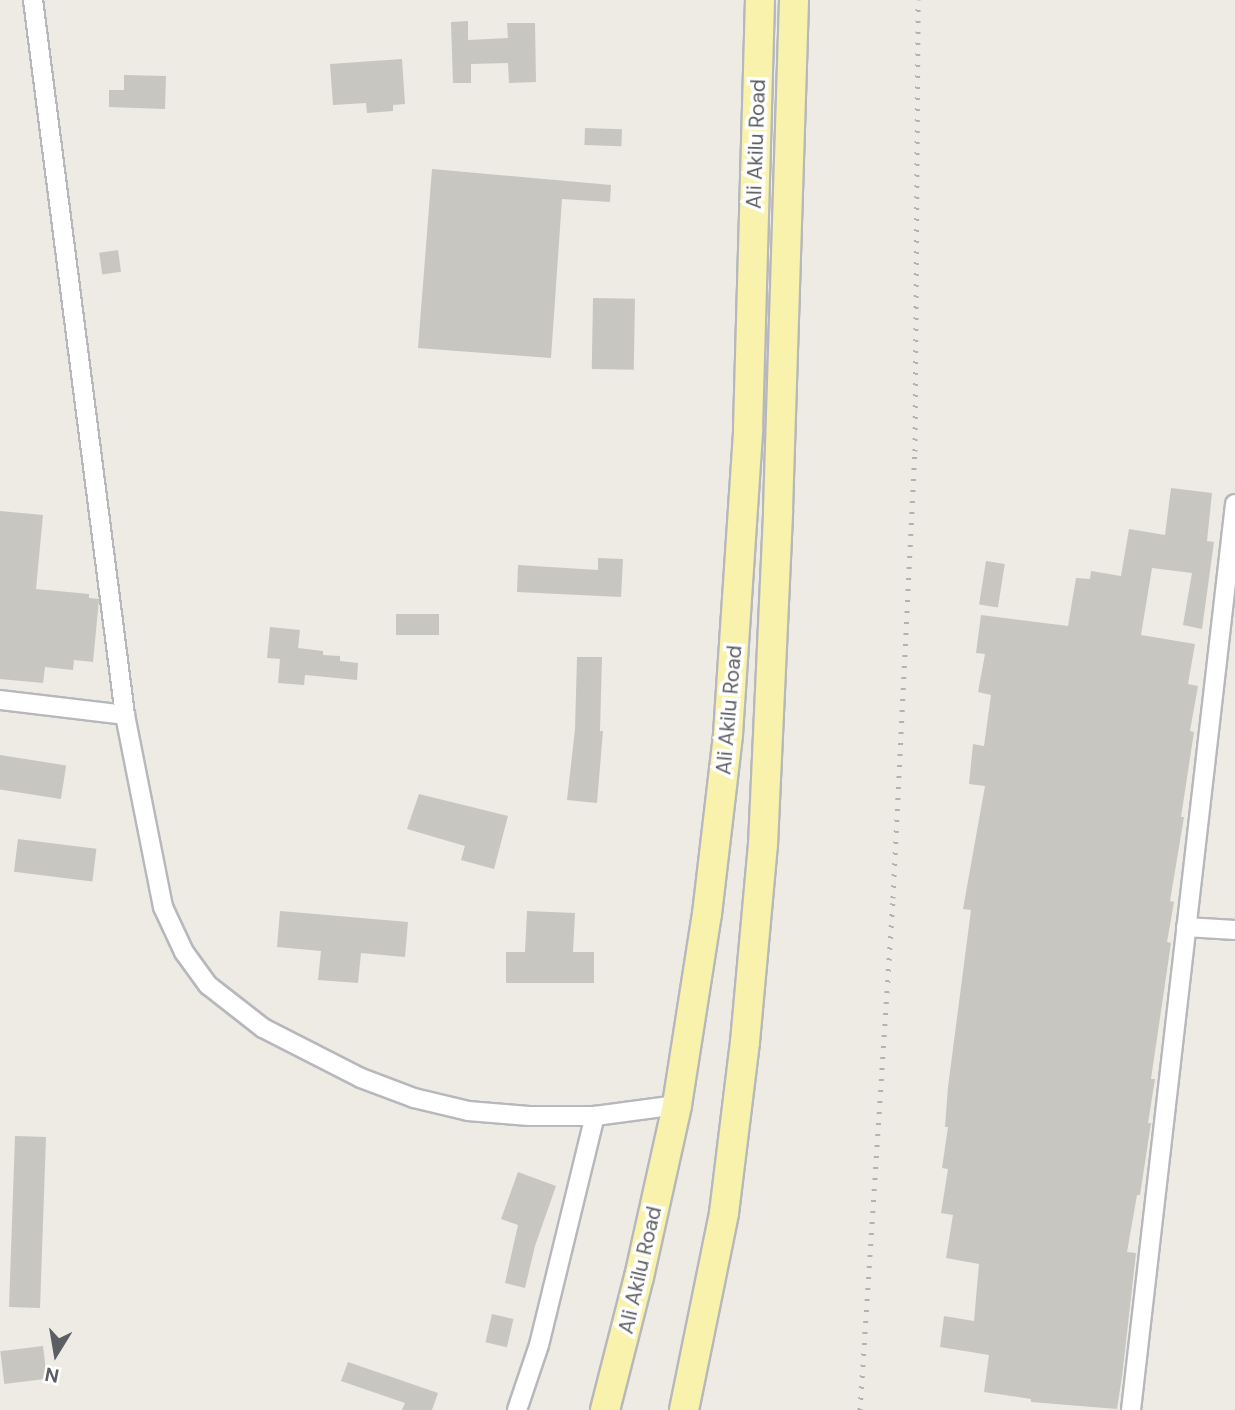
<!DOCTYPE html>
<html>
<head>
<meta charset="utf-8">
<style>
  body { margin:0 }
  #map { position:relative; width:1235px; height:1410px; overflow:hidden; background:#edebe3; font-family:"DM Sans",sans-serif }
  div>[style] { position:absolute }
  .building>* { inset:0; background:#c8c6c0; transform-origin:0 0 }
  .roads { filter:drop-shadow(2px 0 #b6b8bc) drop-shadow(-2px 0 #b6b8bc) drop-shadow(0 2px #b6b8bc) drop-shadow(0 -2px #b6b8bc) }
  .street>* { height:18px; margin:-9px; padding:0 9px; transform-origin:9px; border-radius:9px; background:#fff }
  .primary>* { height:28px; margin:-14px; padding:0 14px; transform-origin:14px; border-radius:14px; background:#f9f2ac }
  .rail>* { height:5px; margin-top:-2.5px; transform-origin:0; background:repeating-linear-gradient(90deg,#b2b2b3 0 2px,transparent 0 11px) }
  span { translate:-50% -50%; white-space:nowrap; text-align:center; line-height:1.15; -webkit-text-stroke:7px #fff; paint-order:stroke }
  .street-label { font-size:21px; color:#5b5e63 }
  .north { position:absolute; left:21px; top:1319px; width:70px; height:70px; -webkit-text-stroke:5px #fff; paint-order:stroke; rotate:191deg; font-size:19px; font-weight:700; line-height:28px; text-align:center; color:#5b5e63 }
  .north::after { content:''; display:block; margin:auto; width:24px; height:32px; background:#5b5e63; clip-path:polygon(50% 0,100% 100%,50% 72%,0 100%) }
</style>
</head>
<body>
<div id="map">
  <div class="building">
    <i style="clip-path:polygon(468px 21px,468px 40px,508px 38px,507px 23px,535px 23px,536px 82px,509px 83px,508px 63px,471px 64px,471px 83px,453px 83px,451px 22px)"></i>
    <i style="clip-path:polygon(402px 59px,405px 104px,393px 105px,393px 111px,367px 113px,366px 103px,333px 105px,330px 64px)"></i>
    <i style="clip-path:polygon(124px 75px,166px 76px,165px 109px,109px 107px,109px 90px,124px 90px)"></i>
    <i style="left:585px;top:128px;width:37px;height:17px;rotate:2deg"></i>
    <i style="clip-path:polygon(432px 169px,611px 185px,610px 202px,562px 199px,551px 358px,418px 348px)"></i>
    <i style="left:118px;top:250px;width:22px;height:19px;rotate:82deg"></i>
    <i style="left:593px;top:298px;width:42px;height:71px;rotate:1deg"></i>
    <i style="clip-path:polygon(1171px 488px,1212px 493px,1207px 541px,1214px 542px,1202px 629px,1183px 625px,1192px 573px,1152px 568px,1141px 635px,1195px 644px,1188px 684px,1198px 686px,1190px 731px,1194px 732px,1181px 817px,1184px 817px,1170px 901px,1174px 902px,1167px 942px,1171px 943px,1151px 1079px,1155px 1079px,1148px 1123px,1151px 1123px,1140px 1195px,1137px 1195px,1127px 1252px,1136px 1253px,1122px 1377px,1117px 1409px,1031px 1402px,1031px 1399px,984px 1392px,989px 1355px,940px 1347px,944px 1316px,974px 1321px,979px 1264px,946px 1258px,953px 1215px,941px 1213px,948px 1169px,942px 1168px,948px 1127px,945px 1127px,948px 1087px,971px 910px,963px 909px,985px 786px,969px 784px,973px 744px,984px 746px,991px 695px,978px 692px,985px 654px,976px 653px,981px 615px,1068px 626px,1076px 578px,1090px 579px,1091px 571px,1121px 576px,1129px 529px,1165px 535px)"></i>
    <i style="clip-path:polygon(0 511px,43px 515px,36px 589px,89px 594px,89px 598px,99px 599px,93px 662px,74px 660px,73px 670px,45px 667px,43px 683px,0 679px)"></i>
    <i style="clip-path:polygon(598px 558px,623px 559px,621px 597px,517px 592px,518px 565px,598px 570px)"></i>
    <i style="left:986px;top:561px;width:19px;height:44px;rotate:9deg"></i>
    <i style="left:396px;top:614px;width:43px;height:21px"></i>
    <i style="clip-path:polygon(270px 627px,300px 630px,298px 648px,323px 651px,323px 655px,340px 656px,340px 661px,358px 663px,357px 680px,305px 675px,304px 685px,278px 683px,280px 659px,267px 658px)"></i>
    <i style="clip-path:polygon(577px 657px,602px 657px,600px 731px,603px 731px,597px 803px,567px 800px,575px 729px)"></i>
    <i style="left:0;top:755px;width:67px;height:34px;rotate:9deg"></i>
    <i style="clip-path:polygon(419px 794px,508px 816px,494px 869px,461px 860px,465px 846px,407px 829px)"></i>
    <i style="left:18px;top:839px;width:79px;height:33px;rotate:7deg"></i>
    <i style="clip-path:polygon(280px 911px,408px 922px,405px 957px,361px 953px,358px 983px,318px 980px,321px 951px,277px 947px)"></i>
    <i style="clip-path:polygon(527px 911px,575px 913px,573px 952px,594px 952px,594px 983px,506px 983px,506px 952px,525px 952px)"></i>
    <i style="left:15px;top:1136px;width:31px;height:171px;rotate:2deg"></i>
    <i style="clip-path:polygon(518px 1172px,556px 1186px,535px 1246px,525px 1288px,505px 1283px,518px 1225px,501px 1219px)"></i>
    <i style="left:492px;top:1314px;width:22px;height:29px;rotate:13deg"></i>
    <i style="left:43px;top:1346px;width:33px;height:43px;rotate:83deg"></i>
    <i style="clip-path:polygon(348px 1362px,438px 1393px,432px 1410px,402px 1410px,405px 1403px,341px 1381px)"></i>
  </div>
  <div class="roads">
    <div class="street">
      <i style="left:33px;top:0;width:721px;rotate:82.67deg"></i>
      <i style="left:125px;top:715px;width:196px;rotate:78.8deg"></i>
      <i style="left:163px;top:907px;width:50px;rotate:65deg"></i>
      <i style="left:184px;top:952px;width:41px;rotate:54deg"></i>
      <i style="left:208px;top:985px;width:70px;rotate:38deg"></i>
      <i style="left:263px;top:1028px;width:110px;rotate:27deg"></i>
      <i style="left:361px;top:1078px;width:57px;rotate:20.7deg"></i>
      <i style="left:414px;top:1098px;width:56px;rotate:13.5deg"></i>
      <i style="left:468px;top:1111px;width:61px;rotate:4.7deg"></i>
      <i style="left:529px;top:1116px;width:66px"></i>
      <i style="left:595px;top:1116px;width:83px;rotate:-7.6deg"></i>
      <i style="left:0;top:700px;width:126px;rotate:6.8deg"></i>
      <i style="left:1186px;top:927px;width:49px;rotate:3.5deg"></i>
      <i style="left:517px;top:1410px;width:69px;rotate:-71.3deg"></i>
      <i style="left:539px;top:1345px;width:236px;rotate:-76.3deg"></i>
      <i style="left:1131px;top:1410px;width:912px;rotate:-83.45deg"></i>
    </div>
    <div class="primary">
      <i style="left:605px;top:1410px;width:137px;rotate:-75.7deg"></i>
      <i style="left:639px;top:1277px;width:176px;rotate:-77.5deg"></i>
      <i style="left:677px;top:1105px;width:193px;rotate:-81.1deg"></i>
      <i style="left:707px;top:914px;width:181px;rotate:-83.3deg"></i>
      <i style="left:728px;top:734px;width:306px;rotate:-86.2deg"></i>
      <i style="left:748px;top:429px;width:429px;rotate:-88.4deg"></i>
      <i style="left:684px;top:1410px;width:201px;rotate:-78.5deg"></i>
      <i style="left:724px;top:1213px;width:172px;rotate:-83deg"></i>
      <i style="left:745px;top:1042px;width:198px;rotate:-84.8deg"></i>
      <i style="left:763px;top:845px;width:335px;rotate:-87.4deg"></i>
      <i style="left:778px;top:510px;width:510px;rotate:-88.2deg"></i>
    </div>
  </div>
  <div class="rail">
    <i style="left:860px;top:1410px;width:513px;rotate:-86.31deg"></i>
    <i style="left:893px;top:898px;width:448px;rotate:-87.2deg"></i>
    <i style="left:915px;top:451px;width:451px;rotate:-89.6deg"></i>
  </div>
  <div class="street-label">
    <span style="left:756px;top:144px;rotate:-88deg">Ali Akilu Road</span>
    <span style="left:729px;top:710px;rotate:-85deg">Ali Akilu Road</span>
    <span style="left:640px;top:1270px;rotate:-77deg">Ali Akilu Road</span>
  </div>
  <div class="north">N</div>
</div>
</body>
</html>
